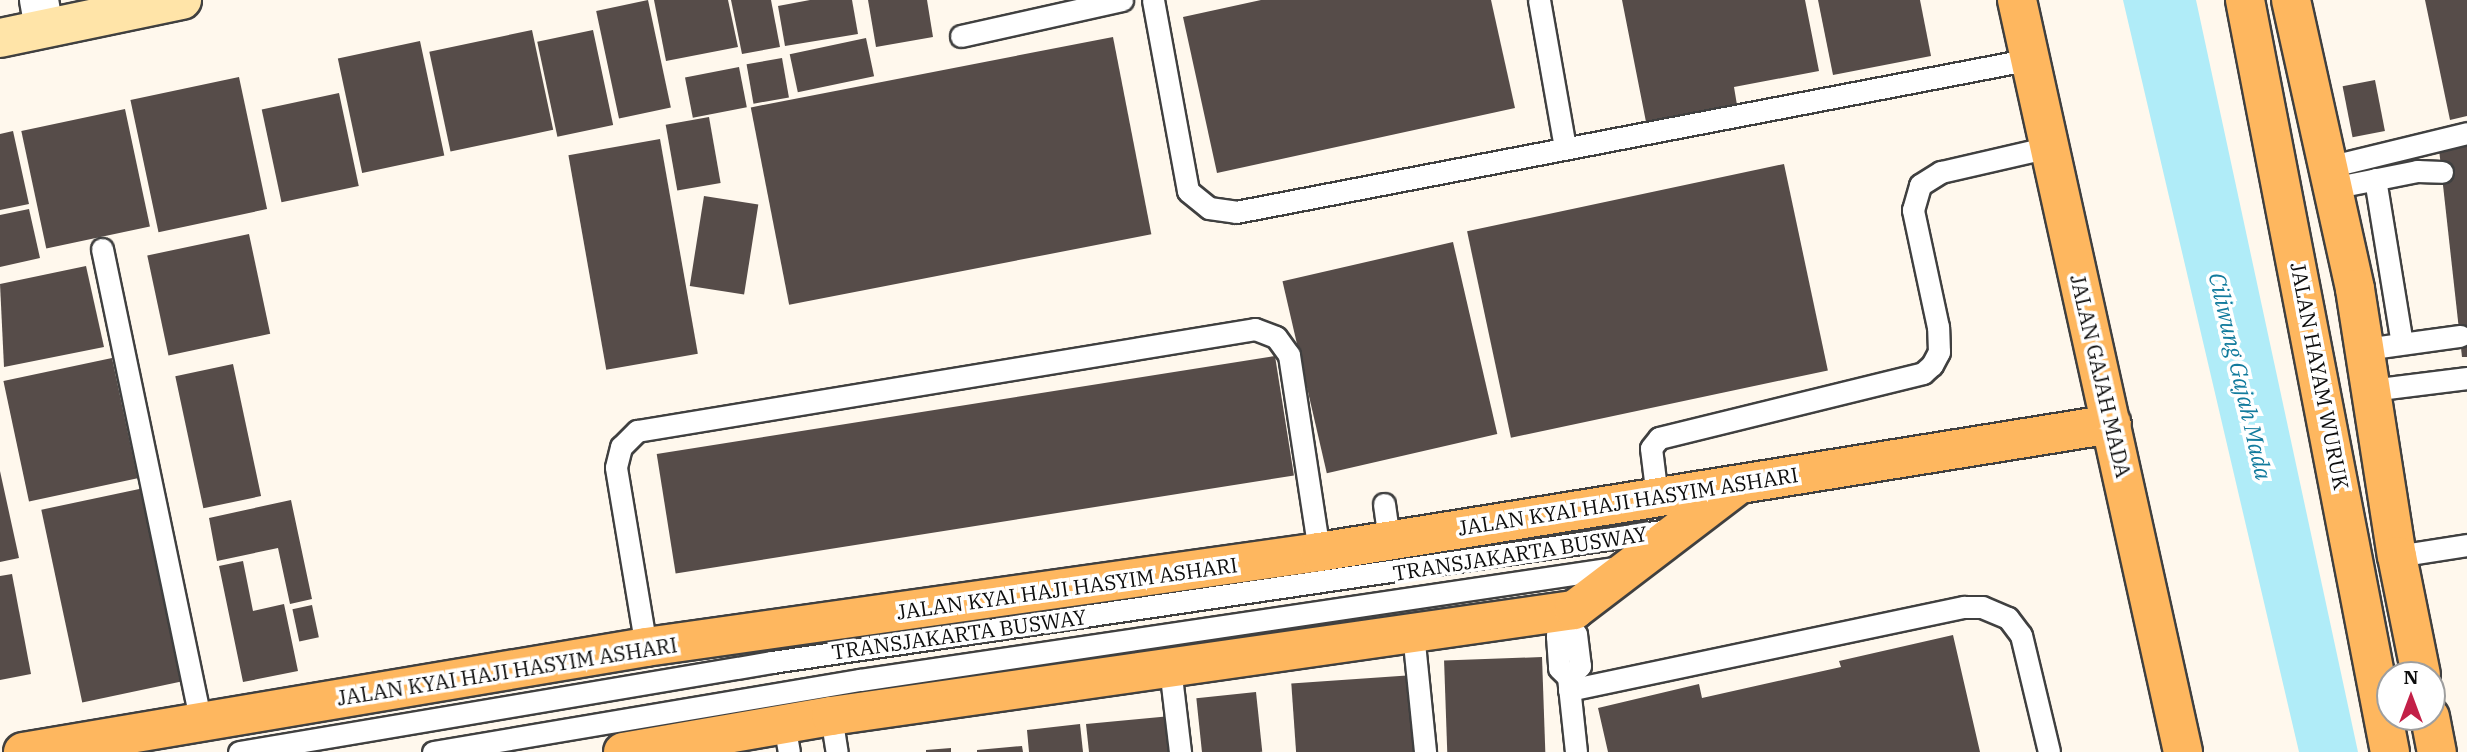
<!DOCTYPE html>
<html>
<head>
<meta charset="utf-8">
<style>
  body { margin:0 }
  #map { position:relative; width:2467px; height:752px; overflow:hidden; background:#fff8ed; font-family:"IBM Plex Serif",serif }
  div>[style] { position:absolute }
  .water>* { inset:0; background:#b0ecf8 }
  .building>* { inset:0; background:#564c49; transform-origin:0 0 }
  .roads { filter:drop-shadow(2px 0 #404040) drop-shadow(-2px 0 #404040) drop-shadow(0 2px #404040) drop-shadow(0 -2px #404040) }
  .lane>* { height:21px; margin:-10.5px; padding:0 10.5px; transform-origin:10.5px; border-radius:10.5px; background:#fff }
  .street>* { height:38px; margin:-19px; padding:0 19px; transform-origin:19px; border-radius:19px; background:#fff }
  .secondary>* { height:38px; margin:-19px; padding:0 19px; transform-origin:19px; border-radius:19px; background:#ffe4a8 }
  .primary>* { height:38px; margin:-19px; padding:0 19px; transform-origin:19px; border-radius:19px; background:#feb75f }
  span { translate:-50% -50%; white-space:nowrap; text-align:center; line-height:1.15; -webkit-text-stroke:7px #fff; paint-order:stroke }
  .street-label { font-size:21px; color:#0d0d0d }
  .water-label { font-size:23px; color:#127b9d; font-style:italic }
  .north { position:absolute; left:2376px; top:661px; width:70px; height:70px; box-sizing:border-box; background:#fff; border:2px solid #9e9e9e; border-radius:50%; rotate:0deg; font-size:19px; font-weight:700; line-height:28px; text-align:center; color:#0d0d0d }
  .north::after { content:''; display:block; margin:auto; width:24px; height:32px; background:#c32048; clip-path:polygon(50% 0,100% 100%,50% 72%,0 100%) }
</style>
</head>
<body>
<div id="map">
  <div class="water">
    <i style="clip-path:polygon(2123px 0,2196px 0,2358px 752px,2299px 752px)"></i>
  </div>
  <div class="building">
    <i style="left:648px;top:0;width:110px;height:53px;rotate:78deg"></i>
    <i style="clip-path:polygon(654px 0,728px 0,738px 47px,666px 61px)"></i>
    <i style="clip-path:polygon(731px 0,771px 0,780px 47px,742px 54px)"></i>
    <i style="clip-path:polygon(810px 0,852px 0,858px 34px,785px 46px,778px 6px)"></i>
    <i style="clip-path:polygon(868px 0,927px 0,933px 37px,876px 47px)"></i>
    <i style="clip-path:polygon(1261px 0,1491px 0,1515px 108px,1217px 173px,1183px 17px)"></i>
    <i style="clip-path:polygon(1622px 0,1805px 0,1819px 71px,1734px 87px,1738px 111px,1647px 127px)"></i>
    <i style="clip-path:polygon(1818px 0,1920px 0,1931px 56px,1833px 75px)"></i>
    <i style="clip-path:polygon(2425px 0,2467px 0,2467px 116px,2450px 120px)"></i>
    <i style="left:532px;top:30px;width:102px;height:105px;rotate:78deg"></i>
    <i style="left:593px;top:30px;width:97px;height:57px;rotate:78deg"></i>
    <i style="left:1113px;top:37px;width:201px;height:369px;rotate:79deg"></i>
    <i style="left:866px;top:38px;width:39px;height:78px;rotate:78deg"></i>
    <i style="left:420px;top:41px;width:117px;height:84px;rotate:78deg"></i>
    <i style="left:782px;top:58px;width:40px;height:36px;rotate:80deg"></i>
    <i style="left:739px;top:67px;width:41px;height:55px;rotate:79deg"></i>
    <i style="left:239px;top:77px;width:135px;height:111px;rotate:78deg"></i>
    <i style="left:2375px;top:80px;width:52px;height:33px;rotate:79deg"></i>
    <i style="left:339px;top:93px;width:95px;height:79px;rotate:78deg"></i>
    <i style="left:125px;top:109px;width:120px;height:106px;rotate:78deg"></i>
    <i style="left:709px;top:117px;width:67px;height:44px;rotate:80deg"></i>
    <i style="clip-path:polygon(13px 131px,29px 204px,0 210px,0 134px)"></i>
    <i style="left:660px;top:139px;width:218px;height:93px;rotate:80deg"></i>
    <i style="clip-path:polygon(2467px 145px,2467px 357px,2462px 357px,2439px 149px)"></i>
    <i style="left:1784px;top:164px;width:211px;height:324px;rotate:78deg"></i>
    <i style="left:704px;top:196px;width:55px;height:91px;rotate:9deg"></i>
    <i style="clip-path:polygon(29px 209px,40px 258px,0 267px,0 215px)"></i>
    <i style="left:249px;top:234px;width:102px;height:104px;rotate:78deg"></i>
    <i style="left:1453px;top:242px;width:197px;height:175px;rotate:77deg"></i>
    <i style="clip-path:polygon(86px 266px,104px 347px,4px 367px,0 284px)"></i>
    <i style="left:1275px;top:356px;width:121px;height:626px;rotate:81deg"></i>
    <i style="left:112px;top:358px;width:123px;height:111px;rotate:78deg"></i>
    <i style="left:233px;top:364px;width:135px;height:59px;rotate:78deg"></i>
    <i style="clip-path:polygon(0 471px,19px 558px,0 562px)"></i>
    <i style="left:144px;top:488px;width:197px;height:105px;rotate:78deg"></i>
    <i style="clip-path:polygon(291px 500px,312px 599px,290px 604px,278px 548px,217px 561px,209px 518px)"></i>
    <i style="clip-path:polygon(243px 561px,253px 611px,284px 604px,298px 671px,243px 682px,219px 566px)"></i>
    <i style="clip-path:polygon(12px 574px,31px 674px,0 680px,0 576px)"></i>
    <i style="left:312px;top:605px;width:33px;height:20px;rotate:78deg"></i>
    <i style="clip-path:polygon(1953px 635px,1980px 752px,1608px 752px,1598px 708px,1699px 684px,1702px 698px,1841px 667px,1839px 661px)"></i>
    <i style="left:1542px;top:657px;width:95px;height:98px;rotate:88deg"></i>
    <i style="left:1414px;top:675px;width:77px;height:123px;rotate:86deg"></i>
    <i style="left:1256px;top:692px;width:60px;height:60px;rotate:84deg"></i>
    <i style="clip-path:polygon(1171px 716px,1175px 752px,1089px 752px,1086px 724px)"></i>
    <i style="clip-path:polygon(1080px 724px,1083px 752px,1029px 752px,1027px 730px)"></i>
    <i style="clip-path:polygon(1022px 746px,1023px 752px,977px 752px,977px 750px)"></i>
    <i style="clip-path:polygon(951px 748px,951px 752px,926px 752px,926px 750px)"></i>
  </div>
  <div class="roads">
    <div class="lane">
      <i style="left:1153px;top:0;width:194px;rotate:79.6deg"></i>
      <i style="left:1188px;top:191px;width:27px;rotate:39deg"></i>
      <i style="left:1209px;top:208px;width:27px;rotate:8deg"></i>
      <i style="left:1236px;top:212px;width:810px;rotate:-10.89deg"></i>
      <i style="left:1539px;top:0;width:149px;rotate:80deg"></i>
      <i style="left:961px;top:36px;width:165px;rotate:-12.6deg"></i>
      <i style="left:2328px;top:167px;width:143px;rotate:-13.7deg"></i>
      <i style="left:2375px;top:179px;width:166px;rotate:80.7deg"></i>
      <i style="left:2332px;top:188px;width:87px;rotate:-11.3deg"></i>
      <i style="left:2417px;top:171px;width:25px;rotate:2deg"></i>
      <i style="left:102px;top:249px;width:482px;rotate:78.2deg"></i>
      <i style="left:2365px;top:349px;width:96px;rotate:-7.8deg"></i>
      <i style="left:2371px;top:390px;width:97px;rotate:-7.1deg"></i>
      <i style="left:1657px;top:497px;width:49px;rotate:-97deg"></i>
      <i style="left:1651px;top:448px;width:13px;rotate:-51deg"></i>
      <i style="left:1659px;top:438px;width:272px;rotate:-13.8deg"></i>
      <i style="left:1923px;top:373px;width:12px;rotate:-42deg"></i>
      <i style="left:1932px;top:365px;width:15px;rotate:-62deg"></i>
      <i style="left:1939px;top:352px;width:25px;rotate:-92deg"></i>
      <i style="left:1938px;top:327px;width:120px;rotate:-102.1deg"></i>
      <i style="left:1913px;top:210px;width:26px;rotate:-74deg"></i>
      <i style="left:1920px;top:185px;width:25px;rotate:-32deg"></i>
      <i style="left:1941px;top:172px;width:111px;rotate:-13deg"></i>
      <i style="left:1384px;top:504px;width:36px;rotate:82deg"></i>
      <i style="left:2397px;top:556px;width:71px;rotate:-8.9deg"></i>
      <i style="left:1564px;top:611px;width:12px;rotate:81deg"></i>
      <i style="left:1566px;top:623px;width:15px;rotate:48deg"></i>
      <i style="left:1576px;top:634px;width:32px;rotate:83deg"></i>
      <i style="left:1580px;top:666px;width:16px;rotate:137deg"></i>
      <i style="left:1566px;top:623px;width:16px;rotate:125deg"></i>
      <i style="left:1557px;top:636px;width:32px;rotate:86deg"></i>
      <i style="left:1559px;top:668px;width:13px;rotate:45deg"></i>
      <i style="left:1568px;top:677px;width:75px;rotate:83.9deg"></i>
      <i style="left:1413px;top:633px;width:120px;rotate:84.2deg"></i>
      <i style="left:646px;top:647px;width:182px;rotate:-99.5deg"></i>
      <i style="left:616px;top:467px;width:21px;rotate:-76deg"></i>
      <i style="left:621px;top:447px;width:23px;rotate:-45deg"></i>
      <i style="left:637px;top:431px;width:626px;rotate:-9.37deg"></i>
      <i style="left:1255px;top:329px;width:22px;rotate:21deg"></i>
      <i style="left:1276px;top:337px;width:22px;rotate:54deg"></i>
      <i style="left:1289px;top:355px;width:199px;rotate:81.3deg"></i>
      <i style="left:1170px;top:668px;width:85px;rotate:83.2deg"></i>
      <i style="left:1569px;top:690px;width:404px;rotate:-11.9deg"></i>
      <i style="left:1964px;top:607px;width:18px"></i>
      <i style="left:1982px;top:607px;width:28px;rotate:23deg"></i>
      <i style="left:2008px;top:618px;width:21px;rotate:53deg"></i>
      <i style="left:2021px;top:635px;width:120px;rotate:76.5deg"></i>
      <i style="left:831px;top:716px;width:36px;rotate:81deg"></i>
      <i style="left:784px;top:724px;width:28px;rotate:80deg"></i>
      <i style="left:239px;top:752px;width:541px;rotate:-9.58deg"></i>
      <i style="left:772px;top:662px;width:906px;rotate:-8.38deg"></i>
      <i style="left:433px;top:752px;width:433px;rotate:-9.6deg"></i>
      <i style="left:860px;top:680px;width:768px;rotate:-8.46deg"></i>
    </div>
    <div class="street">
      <i style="left:39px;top:0;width:28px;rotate:80deg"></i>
    </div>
    <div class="secondary">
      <i style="left:0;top:38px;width:186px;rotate:-11.8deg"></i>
    </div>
    <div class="primary">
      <i style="left:2017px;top:0;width:770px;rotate:77.55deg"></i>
      <i style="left:2245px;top:0;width:766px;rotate:79.09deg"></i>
      <i style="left:2291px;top:0;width:296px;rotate:77.5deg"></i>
      <i style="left:2355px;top:289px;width:270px;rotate:81.1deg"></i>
      <i style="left:2397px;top:556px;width:121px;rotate:78.6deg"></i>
      <i style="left:2430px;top:717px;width:36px;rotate:79deg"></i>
      <i style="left:23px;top:752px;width:632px;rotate:-9.57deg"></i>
      <i style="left:646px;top:647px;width:680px;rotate:-8.03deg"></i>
      <i style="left:1319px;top:552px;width:803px;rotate:-9.17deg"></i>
      <i style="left:623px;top:752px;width:211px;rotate:-9.8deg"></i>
      <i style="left:831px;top:716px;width:751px;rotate:-8.12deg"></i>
      <i style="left:1574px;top:610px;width:205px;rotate:-37.3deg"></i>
    </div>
  </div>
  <div class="street-label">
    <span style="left:2101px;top:376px;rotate:77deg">JALAN GAJAH MADA</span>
    <span style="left:2320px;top:376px;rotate:79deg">JALAN HAYAM WURUK</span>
    <span style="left:1628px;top:501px;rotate:-9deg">JALAN KYAI HAJI HASYIM ASHARI</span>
    <span style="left:1520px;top:553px;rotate:-9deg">TRANSJAKARTA BUSWAY</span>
    <span style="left:1067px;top:588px;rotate:-8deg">JALAN KYAI HAJI HASYIM ASHARI</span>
    <span style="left:959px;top:634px;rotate:-8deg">TRANSJAKARTA BUSWAY</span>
    <span style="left:507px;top:671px;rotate:-9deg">JALAN KYAI HAJI HASYIM ASHARI</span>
  </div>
  <div class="water-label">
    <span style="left:2241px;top:376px;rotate:77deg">Ciliwung Gajah Mada</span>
  </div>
  <div class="north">N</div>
</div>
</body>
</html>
